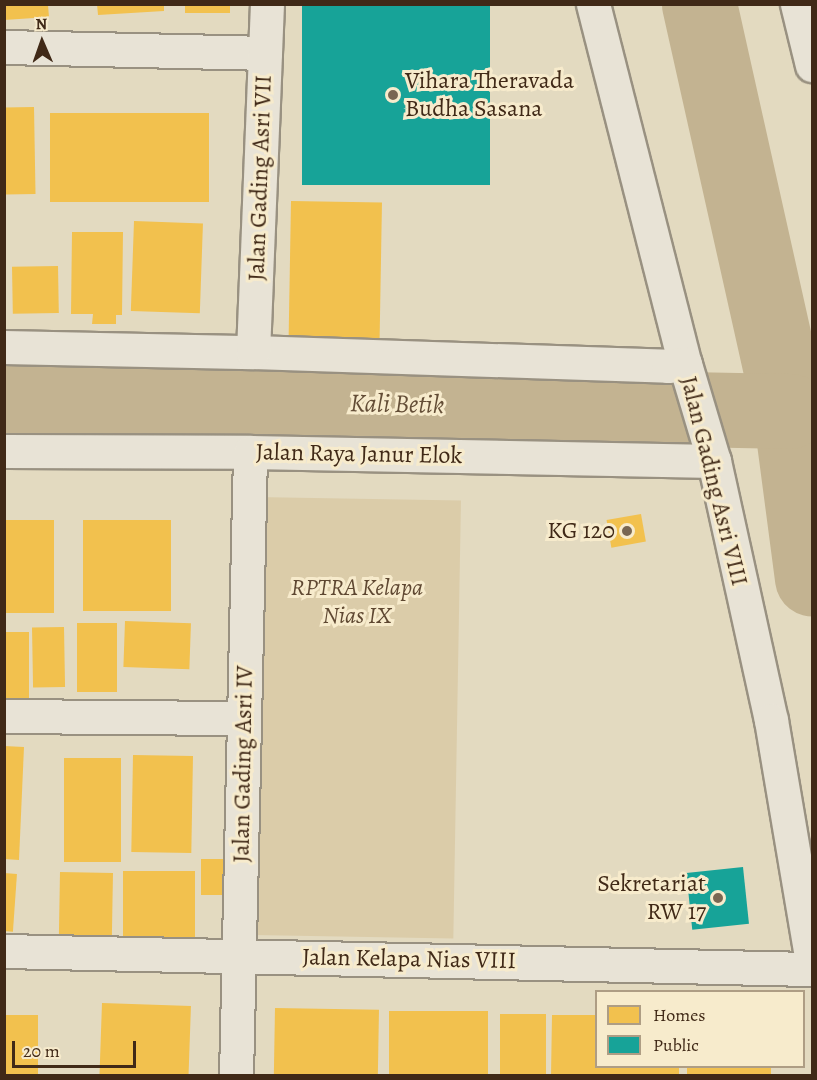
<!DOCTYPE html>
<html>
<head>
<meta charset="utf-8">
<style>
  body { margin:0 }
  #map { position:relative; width:817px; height:1080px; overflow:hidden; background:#e3dac0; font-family:Alegreya,serif }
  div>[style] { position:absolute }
  .green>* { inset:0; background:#dbcca9; transform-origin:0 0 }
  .homes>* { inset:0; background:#f2c14e; transform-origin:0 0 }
  .public>* { inset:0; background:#17a398; transform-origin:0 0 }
  .river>* { height:75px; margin:-37.5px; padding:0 37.5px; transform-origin:37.5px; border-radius:37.5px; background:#c3b391 }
  .roads { filter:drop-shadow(2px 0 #999181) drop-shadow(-2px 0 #999181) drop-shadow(0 2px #999181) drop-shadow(0 -2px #999181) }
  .minor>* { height:33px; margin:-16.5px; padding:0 16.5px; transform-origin:16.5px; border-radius:16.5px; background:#e8e3d6 }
  .dots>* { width:16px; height:16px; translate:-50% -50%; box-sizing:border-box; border:3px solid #f7ebcc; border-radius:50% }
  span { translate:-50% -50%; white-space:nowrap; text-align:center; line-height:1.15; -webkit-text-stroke:6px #f7ebcc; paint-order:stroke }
  .poi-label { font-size:24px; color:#402917 }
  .left { translate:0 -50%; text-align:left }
  .right { translate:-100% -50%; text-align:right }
  .street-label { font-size:24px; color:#402917 }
  .park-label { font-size:24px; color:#5e4731; font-style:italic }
  .water-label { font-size:26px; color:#634d36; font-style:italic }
  .frame { position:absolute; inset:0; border:6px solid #402917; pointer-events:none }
  .legend { position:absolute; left:595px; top:990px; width:210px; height:78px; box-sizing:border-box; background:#f7ebcc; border:2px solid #ae9d84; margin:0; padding:8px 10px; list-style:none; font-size:18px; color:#402917 }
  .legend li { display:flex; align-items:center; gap:12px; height:30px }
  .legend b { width:30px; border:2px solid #ae9d84 }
  .north { position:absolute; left:12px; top:12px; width:60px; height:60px; -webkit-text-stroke:4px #f7ebcc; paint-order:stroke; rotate:358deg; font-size:16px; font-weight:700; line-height:24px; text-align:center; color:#402917 }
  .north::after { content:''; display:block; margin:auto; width:21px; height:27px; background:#402917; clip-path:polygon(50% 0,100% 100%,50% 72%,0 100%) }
  .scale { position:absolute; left:12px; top:1041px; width:124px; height:27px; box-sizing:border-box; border:3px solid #402917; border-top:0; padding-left:8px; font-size:18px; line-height:21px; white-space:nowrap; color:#402917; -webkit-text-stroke:4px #f7ebcc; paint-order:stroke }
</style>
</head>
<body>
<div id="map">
  <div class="green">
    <i style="left:255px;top:497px;width:206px;height:438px;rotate:1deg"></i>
  </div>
  <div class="homes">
    <i style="clip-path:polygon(97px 4px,164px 4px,164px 11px,98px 15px)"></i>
    <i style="clip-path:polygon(4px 5px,48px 5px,49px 17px,4px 20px)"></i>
    <i style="left:185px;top:5px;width:45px;height:8px"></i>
    <i style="left:34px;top:107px;width:87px;height:30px;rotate:89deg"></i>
    <i style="left:209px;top:113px;width:89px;height:159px;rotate:90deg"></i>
    <i style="left:291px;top:201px;width:91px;height:137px;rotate:1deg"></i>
    <i style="left:134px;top:221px;width:69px;height:90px;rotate:2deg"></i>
    <i style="clip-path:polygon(72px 232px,123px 232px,122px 315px,116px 315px,116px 324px,92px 324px,93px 314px,71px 314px)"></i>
    <i style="left:58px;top:266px;width:47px;height:46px;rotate:89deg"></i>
    <i style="left:641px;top:514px;width:28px;height:35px;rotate:80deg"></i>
    <i style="left:4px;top:520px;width:50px;height:93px"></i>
    <i style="left:171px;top:520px;width:91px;height:88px;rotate:90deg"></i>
    <i style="left:125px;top:621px;width:66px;height:46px;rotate:2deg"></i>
    <i style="left:77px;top:623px;width:40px;height:69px"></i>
    <i style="left:64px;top:627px;width:60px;height:32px;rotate:89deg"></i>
    <i style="left:4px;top:632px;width:25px;height:66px"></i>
    <i style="clip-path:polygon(4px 746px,24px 747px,19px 860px,4px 859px)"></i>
    <i style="left:133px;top:755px;width:60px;height:97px;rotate:1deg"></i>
    <i style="left:64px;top:758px;width:57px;height:104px"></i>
    <i style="left:201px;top:859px;width:22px;height:36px"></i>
    <i style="left:123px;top:871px;width:72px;height:69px"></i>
    <i style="left:60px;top:872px;width:53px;height:63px;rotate:1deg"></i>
    <i style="left:4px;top:873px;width:13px;height:58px;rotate:4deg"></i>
    <i style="left:102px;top:1003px;width:89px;height:73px;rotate:2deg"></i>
    <i style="left:275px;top:1008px;width:104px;height:68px;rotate:1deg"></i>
    <i style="left:389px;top:1011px;width:99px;height:65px"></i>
    <i style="left:500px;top:1014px;width:46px;height:62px"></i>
    <i style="left:38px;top:1015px;width:61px;height:34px;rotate:90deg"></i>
    <i style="clip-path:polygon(552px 1015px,596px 1015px,596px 1066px,679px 1066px,679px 1076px,551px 1076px)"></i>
    <i style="left:687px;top:1066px;width:84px;height:10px"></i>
  </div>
  <div class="public">
    <i style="left:302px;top:4px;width:188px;height:181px"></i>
    <i style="left:743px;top:867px;width:57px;height:57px;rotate:84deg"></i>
  </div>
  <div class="river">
    <i style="left:699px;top:4px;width:417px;rotate:77.4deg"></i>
    <i style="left:790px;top:411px;width:169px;rotate:82.5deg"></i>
    <i style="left:4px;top:396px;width:786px;rotate:1.09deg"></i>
  </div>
  <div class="roads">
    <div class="minor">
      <i style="left:593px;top:4px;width:372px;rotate:75.7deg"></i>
      <i style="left:685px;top:364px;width:101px;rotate:73.4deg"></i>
      <i style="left:714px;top:461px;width:265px;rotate:77.6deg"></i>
      <i style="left:771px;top:720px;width:245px;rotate:80.4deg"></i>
      <i style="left:797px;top:4px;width:63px;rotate:76.2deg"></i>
      <i style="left:4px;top:47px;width:261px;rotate:1.3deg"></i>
      <i style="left:4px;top:347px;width:249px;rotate:1.2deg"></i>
      <i style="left:253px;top:352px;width:415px;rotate:1.9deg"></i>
      <i style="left:668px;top:366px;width:17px;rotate:-7deg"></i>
      <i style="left:253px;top:352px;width:348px;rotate:-87.7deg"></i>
      <i style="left:4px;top:451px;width:246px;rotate:0.2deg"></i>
      <i style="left:250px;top:452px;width:464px;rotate:1.1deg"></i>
      <i style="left:4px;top:716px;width:240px;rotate:0.5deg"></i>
      <i style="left:4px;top:951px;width:808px;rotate:1.28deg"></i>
      <i style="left:236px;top:1076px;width:624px;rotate:-88.71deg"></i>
    </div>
  </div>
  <div class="dots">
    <i style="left:393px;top:95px;background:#796752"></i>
    <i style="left:627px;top:531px;background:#796752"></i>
    <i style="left:718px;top:898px;background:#796752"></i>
  </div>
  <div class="poi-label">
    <span class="left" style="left:405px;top:95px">Vihara Theravada<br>Budha Sasana</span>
    <span class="right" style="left:615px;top:531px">KG 120</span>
    <span class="right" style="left:706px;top:898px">Sekretariat<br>RW 17</span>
  </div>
  <div class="street-label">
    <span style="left:260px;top:178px;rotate:-88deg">Jalan Gading Asri VII</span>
    <span style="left:359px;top:454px;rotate:1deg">Jalan Raya Janur Elok</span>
    <span style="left:714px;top:481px;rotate:76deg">Jalan Gading Asri VIII</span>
    <span style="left:243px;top:764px;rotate:-89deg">Jalan Gading Asri IV</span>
    <span style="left:409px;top:959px;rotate:1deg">Jalan Kelapa Nias VIII</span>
  </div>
  <div class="park-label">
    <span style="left:357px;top:602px">RPTRA Kelapa<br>Nias IX</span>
  </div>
  <div class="water-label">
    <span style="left:397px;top:404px;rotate:1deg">Kali Betik</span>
  </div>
  <div class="frame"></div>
  <ul class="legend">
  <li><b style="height:16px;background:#f2c14e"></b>Homes</li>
  <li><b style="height:16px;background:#17a398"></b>Public</li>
  </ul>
  <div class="north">N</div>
  <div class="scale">20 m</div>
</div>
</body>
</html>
